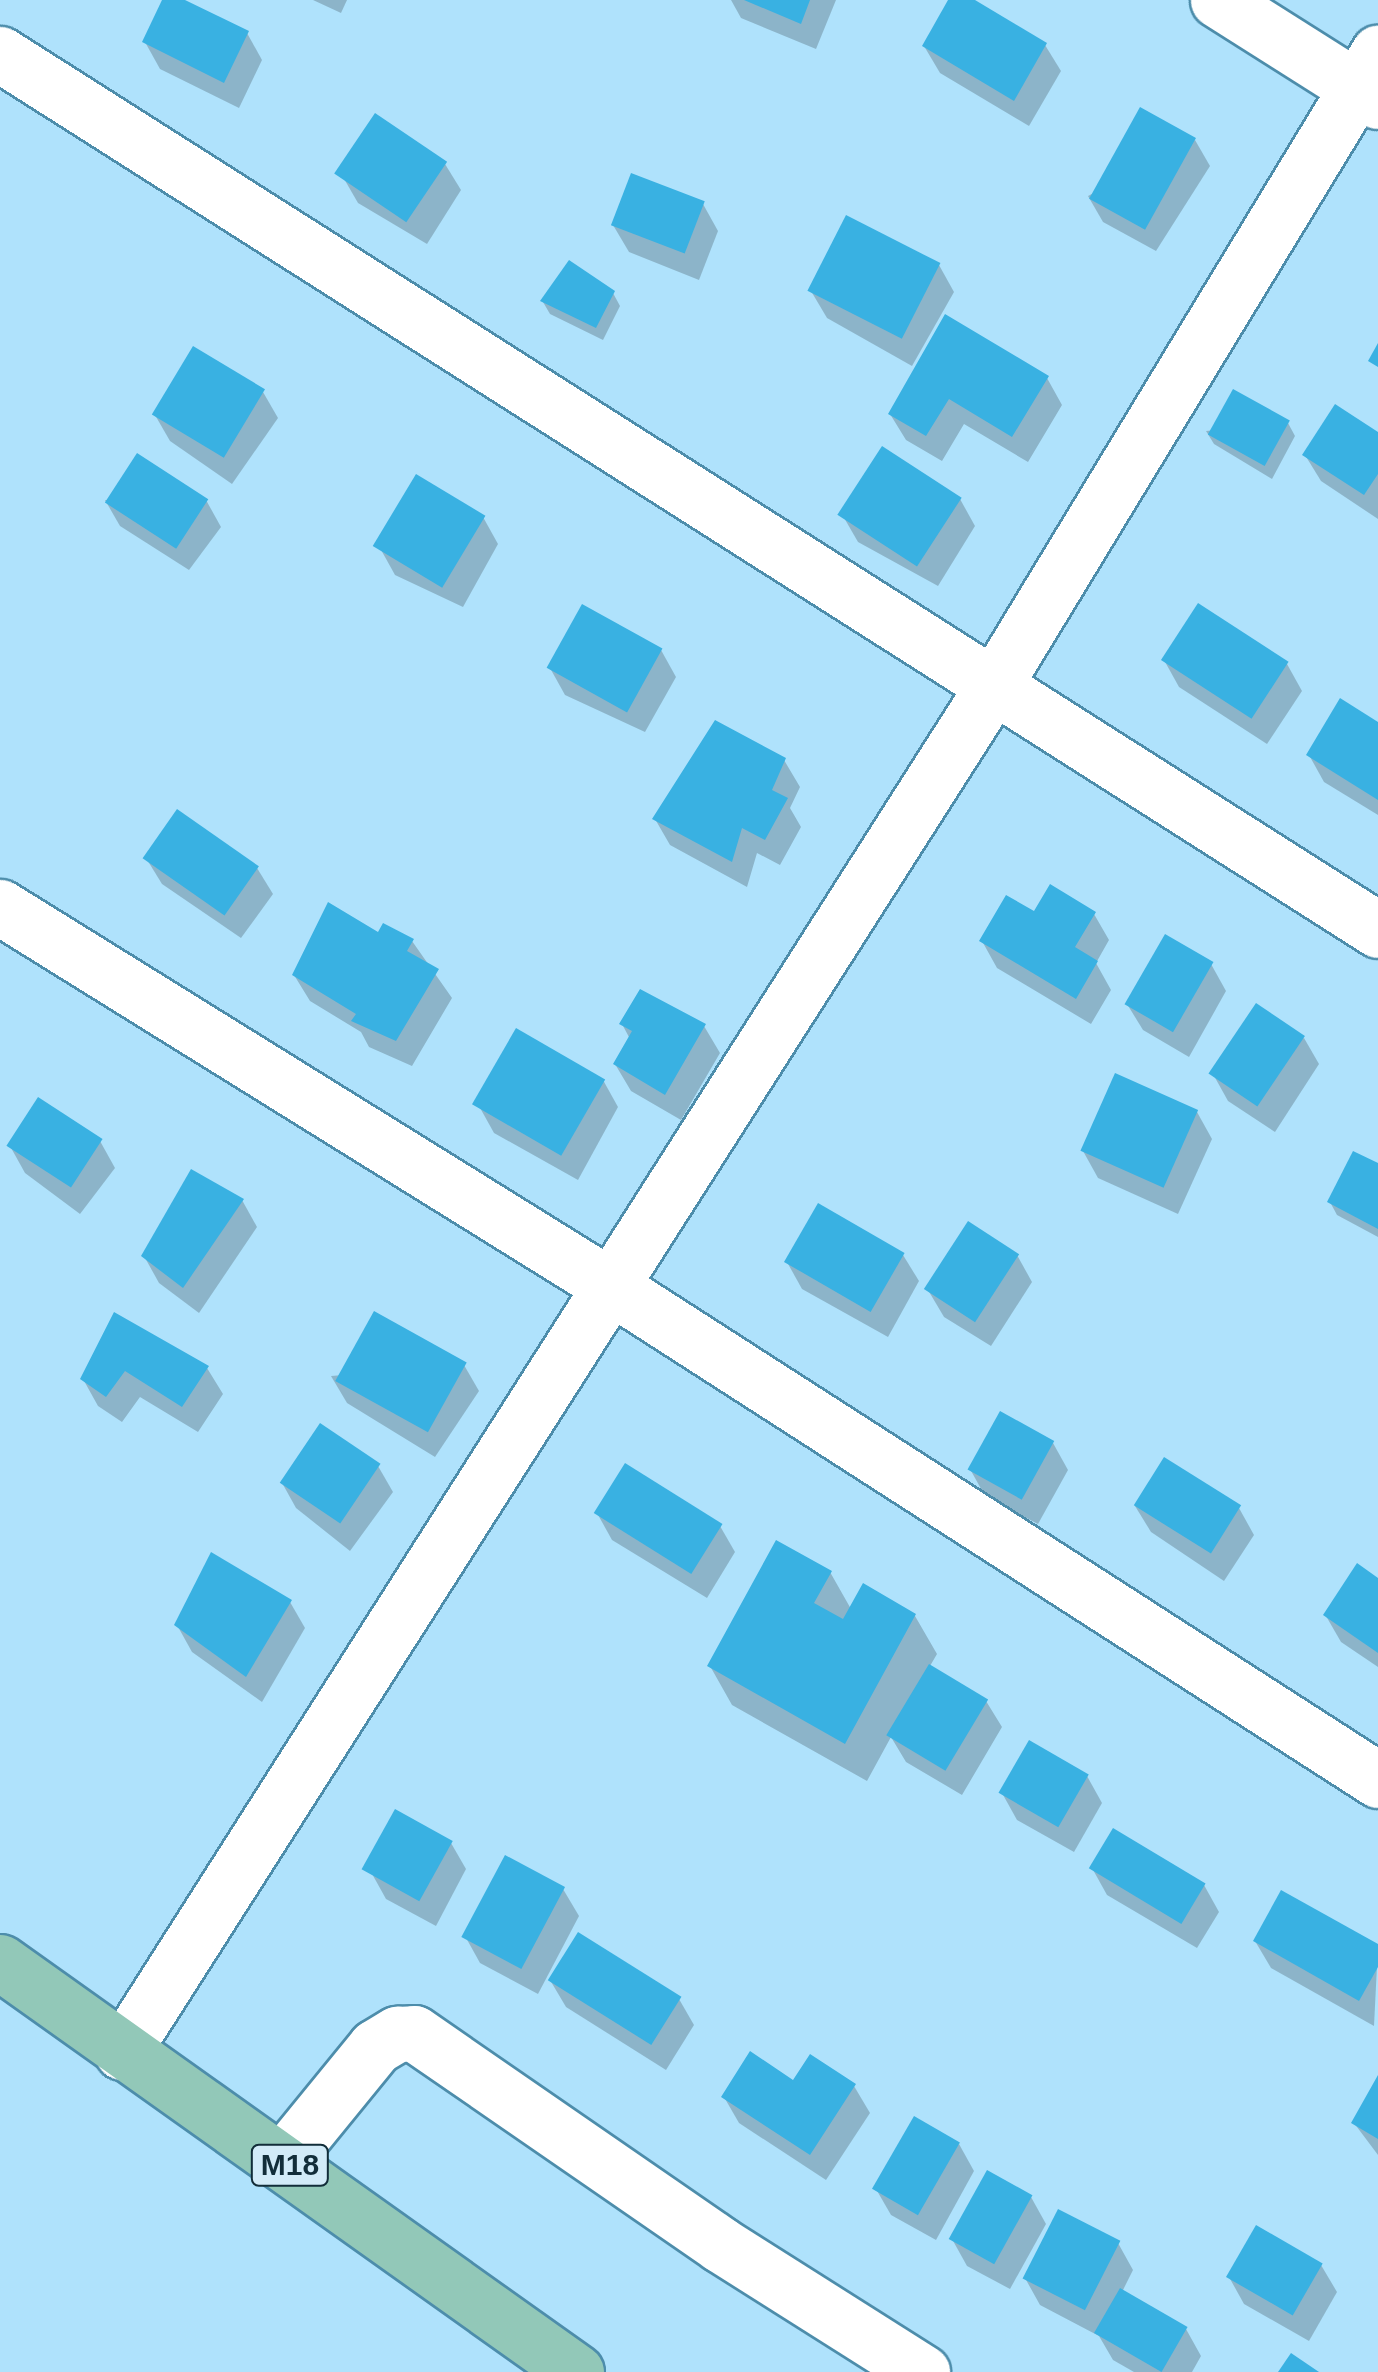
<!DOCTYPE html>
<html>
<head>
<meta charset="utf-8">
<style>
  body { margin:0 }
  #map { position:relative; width:1378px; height:2372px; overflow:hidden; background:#afe2fc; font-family:Arial,sans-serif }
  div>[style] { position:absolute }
  .shadow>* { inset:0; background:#0003 }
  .building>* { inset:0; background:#39b1e2; transform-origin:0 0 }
  .roads { filter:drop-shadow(2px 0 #4d8dab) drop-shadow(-2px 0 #4d8dab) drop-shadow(0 2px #4d8dab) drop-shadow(0 -2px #4d8dab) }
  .minor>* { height:55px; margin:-27.5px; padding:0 27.5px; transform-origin:27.5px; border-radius:27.5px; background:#fff }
  .major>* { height:55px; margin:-27.5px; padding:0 27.5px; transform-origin:27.5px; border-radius:27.5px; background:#92c8b8 }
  span { translate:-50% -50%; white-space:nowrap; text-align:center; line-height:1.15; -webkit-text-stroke:10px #d2ebf8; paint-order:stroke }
  .shield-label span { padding:2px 8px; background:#d2ebf8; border:2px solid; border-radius:8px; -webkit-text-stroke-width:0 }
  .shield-label { font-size:30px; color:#122d39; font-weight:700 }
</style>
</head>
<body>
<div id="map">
  <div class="shadow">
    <i style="clip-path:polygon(165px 0,179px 0,247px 33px,262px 60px,239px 108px,160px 69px,145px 42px)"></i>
    <i style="clip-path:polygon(313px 0,347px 0,341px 13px)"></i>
    <i style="clip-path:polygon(731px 0,836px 0,816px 49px,741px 18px)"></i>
    <i style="clip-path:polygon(951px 0,970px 0,1045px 45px,1061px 71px,1029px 126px,940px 73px,924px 46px)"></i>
    <i style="clip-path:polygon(1195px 140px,1210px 166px,1156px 251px,1103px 222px,1088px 196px)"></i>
    <i style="clip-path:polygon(445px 164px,461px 190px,427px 244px,358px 203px,343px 177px)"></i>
    <i style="clip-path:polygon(703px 204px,718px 231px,699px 280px,629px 252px,613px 225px)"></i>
    <i style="clip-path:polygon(939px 265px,954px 292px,912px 366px,827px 318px,811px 291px)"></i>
    <i style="clip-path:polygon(613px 293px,620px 306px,603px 340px,550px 314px,543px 302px)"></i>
    <i style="clip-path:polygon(946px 318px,1047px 378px,1062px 405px,1028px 462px,964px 424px,942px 461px,906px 440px,890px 414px)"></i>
    <i style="clip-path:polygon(263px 392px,278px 418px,232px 484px,170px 441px,155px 415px)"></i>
    <i style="clip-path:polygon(1288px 423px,1295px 436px,1272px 479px,1214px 444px,1206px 431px)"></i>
    <i style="clip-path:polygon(1378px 435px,1378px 519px,1321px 481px,1305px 455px)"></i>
    <i style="clip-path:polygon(960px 499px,975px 526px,938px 586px,858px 542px,843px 516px)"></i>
    <i style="clip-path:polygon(105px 500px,206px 500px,221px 527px,189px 570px,120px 526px)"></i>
    <i style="clip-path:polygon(483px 517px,498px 544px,463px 607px,395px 575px,380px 548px)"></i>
    <i style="clip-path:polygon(661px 650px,676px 677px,645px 732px,565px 695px,550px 668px)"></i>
    <i style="clip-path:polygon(1164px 660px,1287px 664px,1302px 691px,1267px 744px,1179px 687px)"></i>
    <i style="clip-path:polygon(1378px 725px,1378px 815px,1324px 782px,1309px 755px)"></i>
    <i style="clip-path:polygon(784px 760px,800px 787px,790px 808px,801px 827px,780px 865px,757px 853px,747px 887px,670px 845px,655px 819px)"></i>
    <i style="clip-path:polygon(146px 858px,257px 868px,273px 894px,241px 938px,162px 884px)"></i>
    <i style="clip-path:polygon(1094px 914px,1109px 940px,1096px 963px,1111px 990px,1091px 1024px,997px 968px,982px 941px,1035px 915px)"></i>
    <i style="clip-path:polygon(379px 936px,412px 941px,452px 998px,412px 1066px,369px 1047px,361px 1032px,310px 1001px,294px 975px)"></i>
    <i style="clip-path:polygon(1211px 964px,1226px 991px,1189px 1057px,1143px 1030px,1127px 1004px)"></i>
    <i style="clip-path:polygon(622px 1024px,704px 1026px,720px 1053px,681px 1120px,631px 1091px,615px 1064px,630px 1039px)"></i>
    <i style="clip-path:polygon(1304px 1038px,1319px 1064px,1275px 1132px,1228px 1101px,1213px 1074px)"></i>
    <i style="clip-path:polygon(603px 1080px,618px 1107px,578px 1180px,494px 1133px,479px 1106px)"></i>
    <i style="clip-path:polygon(1197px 1112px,1212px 1139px,1178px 1214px,1098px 1178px,1083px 1151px)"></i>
    <i style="clip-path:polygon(100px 1141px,115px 1168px,80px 1214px,25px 1173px,10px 1146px)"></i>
    <i style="clip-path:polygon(1378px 1166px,1378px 1237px,1337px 1215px,1330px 1202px)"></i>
    <i style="clip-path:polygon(242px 1200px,257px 1227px,199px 1313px,159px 1283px,144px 1256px)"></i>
    <i style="clip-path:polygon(903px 1255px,919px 1281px,888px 1337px,802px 1289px,787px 1262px)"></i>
    <i style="clip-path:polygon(1017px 1255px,1032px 1282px,991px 1346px,944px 1317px,928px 1290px)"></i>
    <i style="clip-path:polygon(115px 1315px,207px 1368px,223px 1394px,198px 1432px,140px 1397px,122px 1422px,98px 1406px,83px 1379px)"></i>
    <i style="clip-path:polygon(464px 1365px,479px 1391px,435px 1457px,347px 1403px,331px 1376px)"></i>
    <i style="clip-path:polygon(1053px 1443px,1068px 1470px,1038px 1524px,985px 1496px,970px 1469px)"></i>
    <i style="clip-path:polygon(378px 1466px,393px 1492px,350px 1551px,296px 1508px,281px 1481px)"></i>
    <i style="clip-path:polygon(1135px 1506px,1239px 1508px,1254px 1535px,1224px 1581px,1151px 1532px)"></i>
    <i style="clip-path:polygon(597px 1513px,720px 1526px,735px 1552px,707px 1598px,612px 1540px)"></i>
    <i style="clip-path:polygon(830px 1572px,851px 1609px,915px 1616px,937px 1654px,930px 1666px,986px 1701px,1002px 1727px,962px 1795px,906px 1762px,891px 1737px,867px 1781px,732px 1705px,710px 1666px)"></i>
    <i style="clip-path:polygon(1378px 1581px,1378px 1667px,1341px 1642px,1326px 1616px)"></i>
    <i style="clip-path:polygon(290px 1602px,305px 1628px,262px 1702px,192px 1652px,177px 1625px)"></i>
    <i style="clip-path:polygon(1087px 1776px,1102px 1803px,1074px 1852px,1017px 1820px,1002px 1793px)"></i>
    <i style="clip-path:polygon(451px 1843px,466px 1869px,436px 1926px,386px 1899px,371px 1872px)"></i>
    <i style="clip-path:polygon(1092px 1868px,1204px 1885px,1219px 1912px,1197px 1948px,1107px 1895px)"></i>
    <i style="clip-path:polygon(563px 1889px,579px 1916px,538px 1994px,480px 1963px,465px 1936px)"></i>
    <i style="clip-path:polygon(1255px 1941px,1378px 1946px,1374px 2026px,1271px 1968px)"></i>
    <i style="clip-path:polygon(550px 1980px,679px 1999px,694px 2025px,666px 2070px,566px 2007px)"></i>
    <i style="clip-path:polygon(1378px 2080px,1378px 2155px,1354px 2123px)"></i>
    <i style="clip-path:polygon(794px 2084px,854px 2086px,870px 2113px,826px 2180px,739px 2123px,724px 2097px)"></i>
    <i style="clip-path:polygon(959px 2144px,974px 2171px,936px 2240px,891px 2215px,876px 2189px)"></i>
    <i style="clip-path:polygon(1031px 2197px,1046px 2224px,1010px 2289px,967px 2266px,952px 2239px)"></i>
    <i style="clip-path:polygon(1118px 2243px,1133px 2270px,1122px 2292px,1186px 2329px,1201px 2356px,1192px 2372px,1134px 2372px,1113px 2360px,1099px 2336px,1040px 2305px,1025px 2278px)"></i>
    <i style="clip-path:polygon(1321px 2265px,1337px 2292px,1309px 2341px,1244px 2304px,1229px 2277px)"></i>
  </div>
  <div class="building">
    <i style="clip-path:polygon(162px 0,185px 0,249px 31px,224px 83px,142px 42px)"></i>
    <i style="clip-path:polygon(744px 0,810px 0,801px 24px)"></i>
    <i style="clip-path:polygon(948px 0,975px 0,1047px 43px,1014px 101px,922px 46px)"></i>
    <i style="left:1140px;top:107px;width:64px;height:105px;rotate:29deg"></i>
    <i style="left:375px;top:113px;width:87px;height:73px;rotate:34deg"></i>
    <i style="left:631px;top:173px;width:79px;height:56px;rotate:21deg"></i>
    <i style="left:846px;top:215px;width:106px;height:85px;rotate:27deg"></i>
    <i style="clip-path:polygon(569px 260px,615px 291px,596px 328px,540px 301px)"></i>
    <i style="clip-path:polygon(945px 314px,1049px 376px,1012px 437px,949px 399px,926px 436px,888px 414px)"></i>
    <i style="clip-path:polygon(1378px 343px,1378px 367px,1368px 361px)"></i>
    <i style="left:193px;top:346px;width:84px;height:80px;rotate:31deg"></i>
    <i style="left:1233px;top:389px;width:65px;height:52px;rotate:29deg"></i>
    <i style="clip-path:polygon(1335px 404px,1378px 432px,1378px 474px,1364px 495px,1302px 455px)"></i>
    <i style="left:882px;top:446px;width:95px;height:82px;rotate:33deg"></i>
    <i style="left:137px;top:453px;width:85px;height:59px;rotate:33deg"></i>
    <i style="left:416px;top:474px;width:81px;height:84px;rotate:31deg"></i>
    <i style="left:1198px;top:603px;width:108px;height:68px;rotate:33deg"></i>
    <i style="left:582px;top:604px;width:92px;height:73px;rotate:29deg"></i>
    <i style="clip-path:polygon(1340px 698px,1378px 722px,1378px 800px,1306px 755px)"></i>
    <i style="clip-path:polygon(715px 720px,786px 758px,772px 790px,788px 798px,765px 840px,742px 828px,732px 862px,652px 819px)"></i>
    <i style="left:177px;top:809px;width:100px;height:60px;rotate:35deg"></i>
    <i style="clip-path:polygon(1050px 884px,1096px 912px,1075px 947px,1098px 961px,1076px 999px,979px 941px,1006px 895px,1034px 911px)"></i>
    <i style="clip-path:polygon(328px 902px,378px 932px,383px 923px,414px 939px,407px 951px,439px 969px,396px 1041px,351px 1021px,356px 1014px,292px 975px)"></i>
    <i style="left:1165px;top:934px;width:56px;height:81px;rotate:30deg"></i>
    <i style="clip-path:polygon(640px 989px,706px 1024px,665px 1095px,613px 1064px,632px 1031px,619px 1024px)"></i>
    <i style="left:1256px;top:1003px;width:59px;height:85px;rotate:34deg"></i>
    <i style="left:516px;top:1028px;width:103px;height:88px;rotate:30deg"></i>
    <i style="left:1115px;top:1073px;width:91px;height:85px;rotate:24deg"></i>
    <i style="left:38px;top:1097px;width:77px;height:58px;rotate:33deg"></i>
    <i style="clip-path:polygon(1353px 1151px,1378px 1163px,1378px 1229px,1327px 1202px)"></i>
    <i style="clip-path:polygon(191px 1169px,244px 1199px,183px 1288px,141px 1256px)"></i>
    <i style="left:818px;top:1203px;width:100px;height:68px;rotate:30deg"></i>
    <i style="left:968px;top:1221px;width:61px;height:81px;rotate:33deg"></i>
    <i style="left:374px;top:1311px;width:106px;height:80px;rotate:29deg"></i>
    <i style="clip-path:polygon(114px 1312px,209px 1366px,182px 1407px,125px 1371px,106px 1397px,80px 1379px)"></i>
    <i style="left:1000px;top:1411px;width:62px;height:67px;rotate:29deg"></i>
    <i style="left:320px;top:1423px;width:73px;height:72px;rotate:34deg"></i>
    <i style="left:1164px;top:1457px;width:91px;height:57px;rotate:32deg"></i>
    <i style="left:625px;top:1463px;width:115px;height:59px;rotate:32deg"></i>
    <i style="clip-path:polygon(776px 1540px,832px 1571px,814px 1603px,843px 1619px,863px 1583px,916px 1614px,845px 1744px,707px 1666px)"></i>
    <i style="clip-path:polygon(211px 1552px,292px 1600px,246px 1677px,174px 1625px)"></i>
    <i style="clip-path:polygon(1357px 1563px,1378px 1578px,1378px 1653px,1323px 1615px)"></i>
    <i style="left:929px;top:1664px;width:69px;height:83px;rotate:31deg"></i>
    <i style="left:1029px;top:1740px;width:69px;height:61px;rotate:30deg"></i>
    <i style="left:395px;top:1809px;width:66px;height:69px;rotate:29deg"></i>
    <i style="left:1113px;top:1828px;width:108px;height:47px;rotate:31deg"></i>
    <i style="left:505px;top:1855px;width:68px;height:93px;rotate:28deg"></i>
    <i style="clip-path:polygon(1281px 1890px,1378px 1944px,1378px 1967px,1359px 2001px,1253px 1941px)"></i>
    <i style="left:578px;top:1932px;width:122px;height:57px;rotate:32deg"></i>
    <i style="clip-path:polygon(750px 2051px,793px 2080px,810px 2054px,856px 2084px,810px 2155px,721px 2097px)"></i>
    <i style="clip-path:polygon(1378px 2075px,1378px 2139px,1351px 2123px)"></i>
    <i style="left:914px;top:2116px;width:53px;height:84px;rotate:30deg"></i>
    <i style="left:987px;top:2170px;width:52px;height:79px;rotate:29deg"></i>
    <i style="left:1058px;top:2209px;width:70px;height:78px;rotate:27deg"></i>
    <i style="left:1256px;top:2225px;width:77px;height:60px;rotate:30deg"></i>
    <i style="left:1120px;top:2288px;width:78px;height:52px;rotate:30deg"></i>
    <i style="clip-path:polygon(1291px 2353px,1319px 2372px,1278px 2372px)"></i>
  </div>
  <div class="roads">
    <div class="minor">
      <i style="left:1218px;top:0;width:189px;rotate:32.3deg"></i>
      <i style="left:0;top:54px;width:1633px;rotate:32.44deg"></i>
      <i style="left:0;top:907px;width:715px;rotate:31.84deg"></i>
      <i style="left:607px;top:1284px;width:917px;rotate:32.75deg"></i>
      <i style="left:122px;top:2052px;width:1621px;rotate:-57.47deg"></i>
      <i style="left:994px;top:685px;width:740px;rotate:-58.72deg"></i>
      <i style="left:283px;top:2160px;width:146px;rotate:-50.8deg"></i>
      <i style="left:375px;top:2047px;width:26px;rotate:-31deg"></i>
      <i style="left:397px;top:2034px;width:17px;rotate:-3deg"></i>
      <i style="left:414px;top:2033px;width:373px;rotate:34.6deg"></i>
      <i style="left:721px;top:2245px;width:238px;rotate:32.3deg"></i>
    </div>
    <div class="major">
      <i style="left:0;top:1962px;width:707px;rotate:35.44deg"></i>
    </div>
  </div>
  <div class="shield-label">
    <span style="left:290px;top:2165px">M18</span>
  </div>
</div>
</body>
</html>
